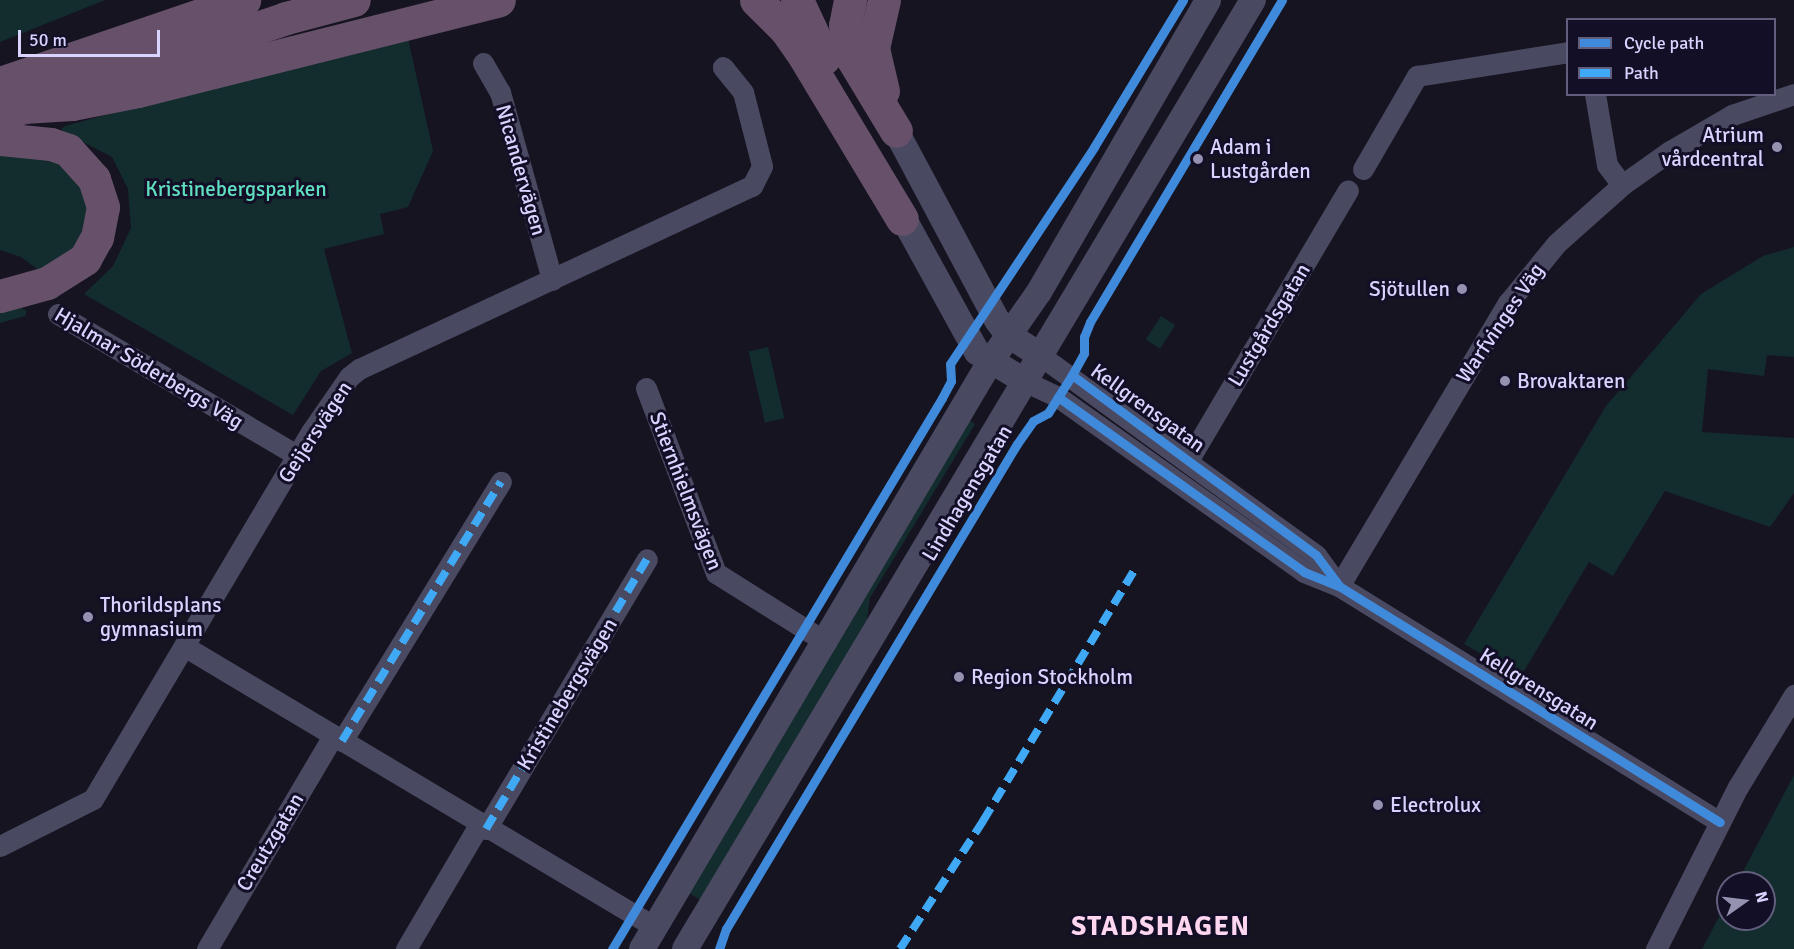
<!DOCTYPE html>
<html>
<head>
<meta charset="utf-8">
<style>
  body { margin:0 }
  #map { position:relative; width:1794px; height:949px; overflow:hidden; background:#161421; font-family:Signika,sans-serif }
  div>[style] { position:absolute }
  .green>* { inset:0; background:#132c2d; transform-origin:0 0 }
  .minor>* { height:21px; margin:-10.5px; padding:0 10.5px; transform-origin:10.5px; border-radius:10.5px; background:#4a4962 }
  .tertiary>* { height:26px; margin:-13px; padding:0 13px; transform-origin:13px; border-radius:13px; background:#4a4962 }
  .motorway>* { height:33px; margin:-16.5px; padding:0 16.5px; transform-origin:16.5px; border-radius:16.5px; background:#67516a }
  .quiet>* { height:8px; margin-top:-4px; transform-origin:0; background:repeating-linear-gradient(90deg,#3fa9f5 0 15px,transparent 0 23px) }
  .cycleway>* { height:9px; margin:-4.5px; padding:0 4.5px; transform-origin:4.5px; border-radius:4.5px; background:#408adc }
  .dots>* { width:16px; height:16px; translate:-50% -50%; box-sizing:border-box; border:3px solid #130f26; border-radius:50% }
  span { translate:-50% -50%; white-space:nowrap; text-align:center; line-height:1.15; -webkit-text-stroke:6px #130f26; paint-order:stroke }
  .poi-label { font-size:21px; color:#d9d4ff }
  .right { translate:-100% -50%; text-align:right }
  .left { translate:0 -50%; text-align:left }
  .street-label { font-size:21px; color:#d9d4ff }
  .park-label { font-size:21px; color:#5fe0c0 }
  .district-label { font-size:27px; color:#ffd6f0; font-weight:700; letter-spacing:1.5px }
  .legend { position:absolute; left:1566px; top:18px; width:210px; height:78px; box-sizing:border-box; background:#130f26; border:2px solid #625e7d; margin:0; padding:8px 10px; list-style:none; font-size:18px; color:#d9d4ff }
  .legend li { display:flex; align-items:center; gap:12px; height:30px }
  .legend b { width:30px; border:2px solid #625e7d }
  .north { position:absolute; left:1716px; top:871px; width:60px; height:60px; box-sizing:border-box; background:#130f26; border:2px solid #625e7d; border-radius:50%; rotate:76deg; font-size:16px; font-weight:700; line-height:24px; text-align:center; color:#d9d4ff }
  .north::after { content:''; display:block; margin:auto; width:21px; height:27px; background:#9591b1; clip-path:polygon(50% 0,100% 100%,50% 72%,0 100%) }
  .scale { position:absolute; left:18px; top:30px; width:142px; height:27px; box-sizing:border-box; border:3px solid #d9d4ff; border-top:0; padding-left:8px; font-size:18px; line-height:21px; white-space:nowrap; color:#d9d4ff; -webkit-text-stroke:4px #130f26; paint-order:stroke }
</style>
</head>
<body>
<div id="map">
  <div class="green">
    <i style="clip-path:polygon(0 0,105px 0,0 42px)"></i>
    <i style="clip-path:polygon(407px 34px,433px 151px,408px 207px,380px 214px,384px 234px,324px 249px,352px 353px,321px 371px,293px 415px,84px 294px,113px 266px,131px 228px,128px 189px,112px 157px,65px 133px,61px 129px,65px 126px)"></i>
    <i style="clip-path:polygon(12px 149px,63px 164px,88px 196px,82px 245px,40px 271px,21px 257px,0 250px,0 150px)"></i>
    <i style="clip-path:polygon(1794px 247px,1794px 357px,1767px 355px,1764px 376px,1708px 369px,1702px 432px,1794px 438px,1794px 493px,1770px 527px,1665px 491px,1613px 576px,1589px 562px,1521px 676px,1464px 644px,1606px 406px,1701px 294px,1763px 256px)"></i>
    <i style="clip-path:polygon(13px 304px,27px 311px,25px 316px,0 323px,0 307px)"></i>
    <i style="left:1161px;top:316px;width:17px;height:28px;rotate:33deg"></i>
    <i style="left:768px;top:347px;width:73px;height:20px;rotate:77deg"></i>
    <i style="clip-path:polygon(969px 420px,975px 424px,870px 598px,866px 626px,702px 901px,687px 892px)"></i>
    <i style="clip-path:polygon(1794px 775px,1794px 949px,1702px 949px,1728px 900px,1728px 919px,1764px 919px,1764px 883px,1737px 883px)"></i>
  </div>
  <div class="minor">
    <i style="left:483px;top:63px;width:34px;rotate:60deg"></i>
    <i style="left:500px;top:92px;width:195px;rotate:74.5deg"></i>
    <i style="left:1595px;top:94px;width:72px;rotate:80.4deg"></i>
    <i style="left:1607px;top:165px;width:25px;rotate:53deg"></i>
    <i style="left:1363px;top:169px;width:108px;rotate:-59.9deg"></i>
    <i style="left:1417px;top:76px;width:153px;rotate:-9deg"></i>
    <i style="left:58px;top:314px;width:279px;rotate:30.6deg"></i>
    <i style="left:1041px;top:356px;width:339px;rotate:35.9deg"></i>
    <i style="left:1316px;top:555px;width:37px;rotate:54deg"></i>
    <i style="left:1026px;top:382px;width:35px;rotate:25deg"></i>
    <i style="left:1058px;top:397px;width:302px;rotate:35.4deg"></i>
    <i style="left:1304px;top:572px;width:38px;rotate:22deg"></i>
    <i style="left:1339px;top:586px;width:448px;rotate:31.8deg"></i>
    <i style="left:646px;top:388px;width:198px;rotate:69.3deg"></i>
    <i style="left:716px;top:573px;width:130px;rotate:32.1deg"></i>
    <i style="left:1189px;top:459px;width:312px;rotate:-59.4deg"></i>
    <i style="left:1339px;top:586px;width:330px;rotate:-59.2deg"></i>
    <i style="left:1508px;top:303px;width:77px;rotate:-50.8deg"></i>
    <i style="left:1557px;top:243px;width:87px;rotate:-41.7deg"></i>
    <i style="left:1622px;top:185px;width:59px;rotate:-35.3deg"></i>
    <i style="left:1670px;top:151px;width:72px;rotate:-30.1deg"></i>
    <i style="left:1732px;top:115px;width:65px;rotate:-18.7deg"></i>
    <i style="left:184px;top:646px;width:548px;rotate:30.82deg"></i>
    <i style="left:342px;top:741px;width:304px;rotate:-58.5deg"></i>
    <i style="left:486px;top:829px;width:314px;rotate:-59.2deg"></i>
    <i style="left:0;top:846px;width:104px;rotate:-26.8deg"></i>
    <i style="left:93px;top:799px;width:427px;rotate:-59.3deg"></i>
    <i style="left:311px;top:432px;width:67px;rotate:-55.4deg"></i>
    <i style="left:349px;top:377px;width:13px;rotate:-39deg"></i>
    <i style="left:359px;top:369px;width:434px;rotate:-25deg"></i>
    <i style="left:752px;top:186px;width:22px;rotate:-63deg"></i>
    <i style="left:762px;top:166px;width:76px;rotate:-104.4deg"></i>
    <i style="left:743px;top:92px;width:32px;rotate:-129deg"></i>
    <i style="left:207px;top:949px;width:247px;rotate:-59.4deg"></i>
    <i style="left:406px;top:949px;width:144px;rotate:-59.5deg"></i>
    <i style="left:1656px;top:949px;width:182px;rotate:-63.2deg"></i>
    <i style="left:1738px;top:787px;width:108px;rotate:-58.7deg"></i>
  </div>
  <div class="tertiary">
    <i style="left:896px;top:131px;width:214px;rotate:61.9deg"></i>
    <i style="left:997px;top:320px;width:17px;rotate:54deg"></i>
    <i style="left:1007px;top:334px;width:40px;rotate:32.9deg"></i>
    <i style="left:895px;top:203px;width:170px;rotate:61.2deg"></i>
    <i style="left:977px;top:352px;width:57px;rotate:31.5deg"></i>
    <i style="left:642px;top:949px;width:682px;rotate:-59.34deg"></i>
    <i style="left:990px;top:362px;width:85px;rotate:-55deg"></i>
    <i style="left:1039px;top:292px;width:337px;rotate:-59.9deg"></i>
    <i style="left:685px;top:949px;width:1106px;rotate:-59.1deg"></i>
  </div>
  <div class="motorway">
    <i style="left:756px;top:0;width:42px;rotate:45deg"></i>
    <i style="left:786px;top:30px;width:32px;rotate:55deg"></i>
    <i style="left:804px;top:56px;width:190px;rotate:59deg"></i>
    <i style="left:797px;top:0;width:64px;rotate:65deg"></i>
    <i style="left:850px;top:0;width:25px;rotate:101deg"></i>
    <i style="left:845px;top:25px;width:34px;rotate:78deg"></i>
    <i style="left:852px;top:58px;width:85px;rotate:58.9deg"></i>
    <i style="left:0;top:83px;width:258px;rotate:-18.8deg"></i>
    <i style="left:883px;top:91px;width:44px;rotate:-103.1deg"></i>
    <i style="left:873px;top:48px;width:49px;rotate:-77.1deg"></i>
    <i style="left:23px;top:107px;width:49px;rotate:-3.5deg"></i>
    <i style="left:72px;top:104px;width:67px;rotate:-11.1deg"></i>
    <i style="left:138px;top:91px;width:372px;rotate:-14.1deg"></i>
    <i style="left:0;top:115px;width:302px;rotate:-18.7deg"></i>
    <i style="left:286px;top:18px;width:70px;rotate:-14.8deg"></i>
    <i style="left:0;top:139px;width:51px;rotate:5.6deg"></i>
    <i style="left:51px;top:144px;width:18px;rotate:19deg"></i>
    <i style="left:68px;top:150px;width:39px;rotate:48deg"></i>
    <i style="left:94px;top:179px;width:29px;rotate:72deg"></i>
    <i style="left:103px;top:207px;width:31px;rotate:101deg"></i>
    <i style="left:97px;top:237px;width:25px;rotate:119deg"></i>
    <i style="left:85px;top:259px;width:45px;rotate:147.7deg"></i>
    <i style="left:47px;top:283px;width:49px;rotate:164.5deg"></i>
  </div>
  <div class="quiet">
    <i style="left:342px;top:741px;width:304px;rotate:-58.5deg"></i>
    <i style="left:486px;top:829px;width:314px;rotate:-59.2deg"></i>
    <i style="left:900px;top:949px;width:153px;rotate:-57deg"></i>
    <i style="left:983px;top:821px;width:298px;rotate:-58.9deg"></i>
  </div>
  <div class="cycleway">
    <i style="left:1072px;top:375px;width:303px;rotate:36.4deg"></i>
    <i style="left:1316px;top:555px;width:39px;rotate:53deg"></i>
    <i style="left:1058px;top:397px;width:302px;rotate:35.4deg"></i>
    <i style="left:1304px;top:572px;width:38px;rotate:22deg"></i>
    <i style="left:1339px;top:586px;width:448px;rotate:31.8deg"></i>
    <i style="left:612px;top:949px;width:642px;rotate:-59.08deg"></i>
    <i style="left:942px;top:398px;width:19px;rotate:-62deg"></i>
    <i style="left:951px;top:381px;width:17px;rotate:-93deg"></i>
    <i style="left:950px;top:364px;width:260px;rotate:-56.4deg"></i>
    <i style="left:1094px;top:147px;width:172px;rotate:-58.8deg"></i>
    <i style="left:719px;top:949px;width:21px;rotate:-71deg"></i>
    <i style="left:726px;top:929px;width:566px;rotate:-59.04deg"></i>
    <i style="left:1017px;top:444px;width:28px;rotate:-55deg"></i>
    <i style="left:1033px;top:421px;width:17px;rotate:-28deg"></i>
    <i style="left:1048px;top:413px;width:45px;rotate:-57.7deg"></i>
    <i style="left:1072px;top:375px;width:25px;rotate:-61deg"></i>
    <i style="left:1084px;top:353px;width:16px;rotate:-90deg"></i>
    <i style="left:1084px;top:337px;width:16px;rotate:-68deg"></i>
    <i style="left:1090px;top:322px;width:375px;rotate:-59.2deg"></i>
  </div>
  <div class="dots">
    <i style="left:1777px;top:147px;background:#9591b1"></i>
    <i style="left:1198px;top:159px;background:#9591b1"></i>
    <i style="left:1462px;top:289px;background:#9591b1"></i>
    <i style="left:1505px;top:381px;background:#9591b1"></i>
    <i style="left:88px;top:617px;background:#9591b1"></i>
    <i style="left:959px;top:677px;background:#9591b1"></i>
    <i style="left:1378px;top:805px;background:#9591b1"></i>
  </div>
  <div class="poi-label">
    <span class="right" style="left:1764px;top:147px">Atrium<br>vårdcentral</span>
    <span class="left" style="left:1210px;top:159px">Adam i<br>Lustgården</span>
    <span class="right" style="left:1450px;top:289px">Sjötullen</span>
    <span class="left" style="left:1517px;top:381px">Brovaktaren</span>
    <span class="left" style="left:100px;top:617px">Thorildsplans<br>gymnasium</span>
    <span class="left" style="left:971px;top:677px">Region Stockholm</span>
    <span class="left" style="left:1390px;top:805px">Electrolux</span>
  </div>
  <div class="street-label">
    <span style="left:521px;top:170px;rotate:74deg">Nicandervägen</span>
    <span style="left:1500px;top:323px;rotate:-56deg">Warfvinges Väg</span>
    <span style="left:1269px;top:325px;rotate:-59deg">Lustgårdsgatan</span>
    <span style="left:149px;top:368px;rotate:31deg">Hjalmar Söderbergs Väg</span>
    <span style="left:1148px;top:408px;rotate:36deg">Kellgrensgatan</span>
    <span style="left:315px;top:432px;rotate:-57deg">Geijersvägen</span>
    <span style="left:686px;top:491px;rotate:69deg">Stiernhielmsvägen</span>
    <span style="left:967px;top:493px;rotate:-59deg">Lindhagensgatan</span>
    <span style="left:1539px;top:689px;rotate:32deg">Kellgrensgatan</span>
    <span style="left:567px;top:694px;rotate:-59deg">Kristinebergsvägen</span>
    <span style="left:270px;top:842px;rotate:-59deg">Creutzgatan</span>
  </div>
  <div class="park-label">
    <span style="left:236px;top:189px">Kristinebergsparken</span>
  </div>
  <div class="district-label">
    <span style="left:1161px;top:927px">STADSHAGEN</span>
  </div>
  <ul class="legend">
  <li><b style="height:8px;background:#408adc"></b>Cycle path</li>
  <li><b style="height:8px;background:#3fa9f5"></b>Path</li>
  </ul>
  <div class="north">N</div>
  <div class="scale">50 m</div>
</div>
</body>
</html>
